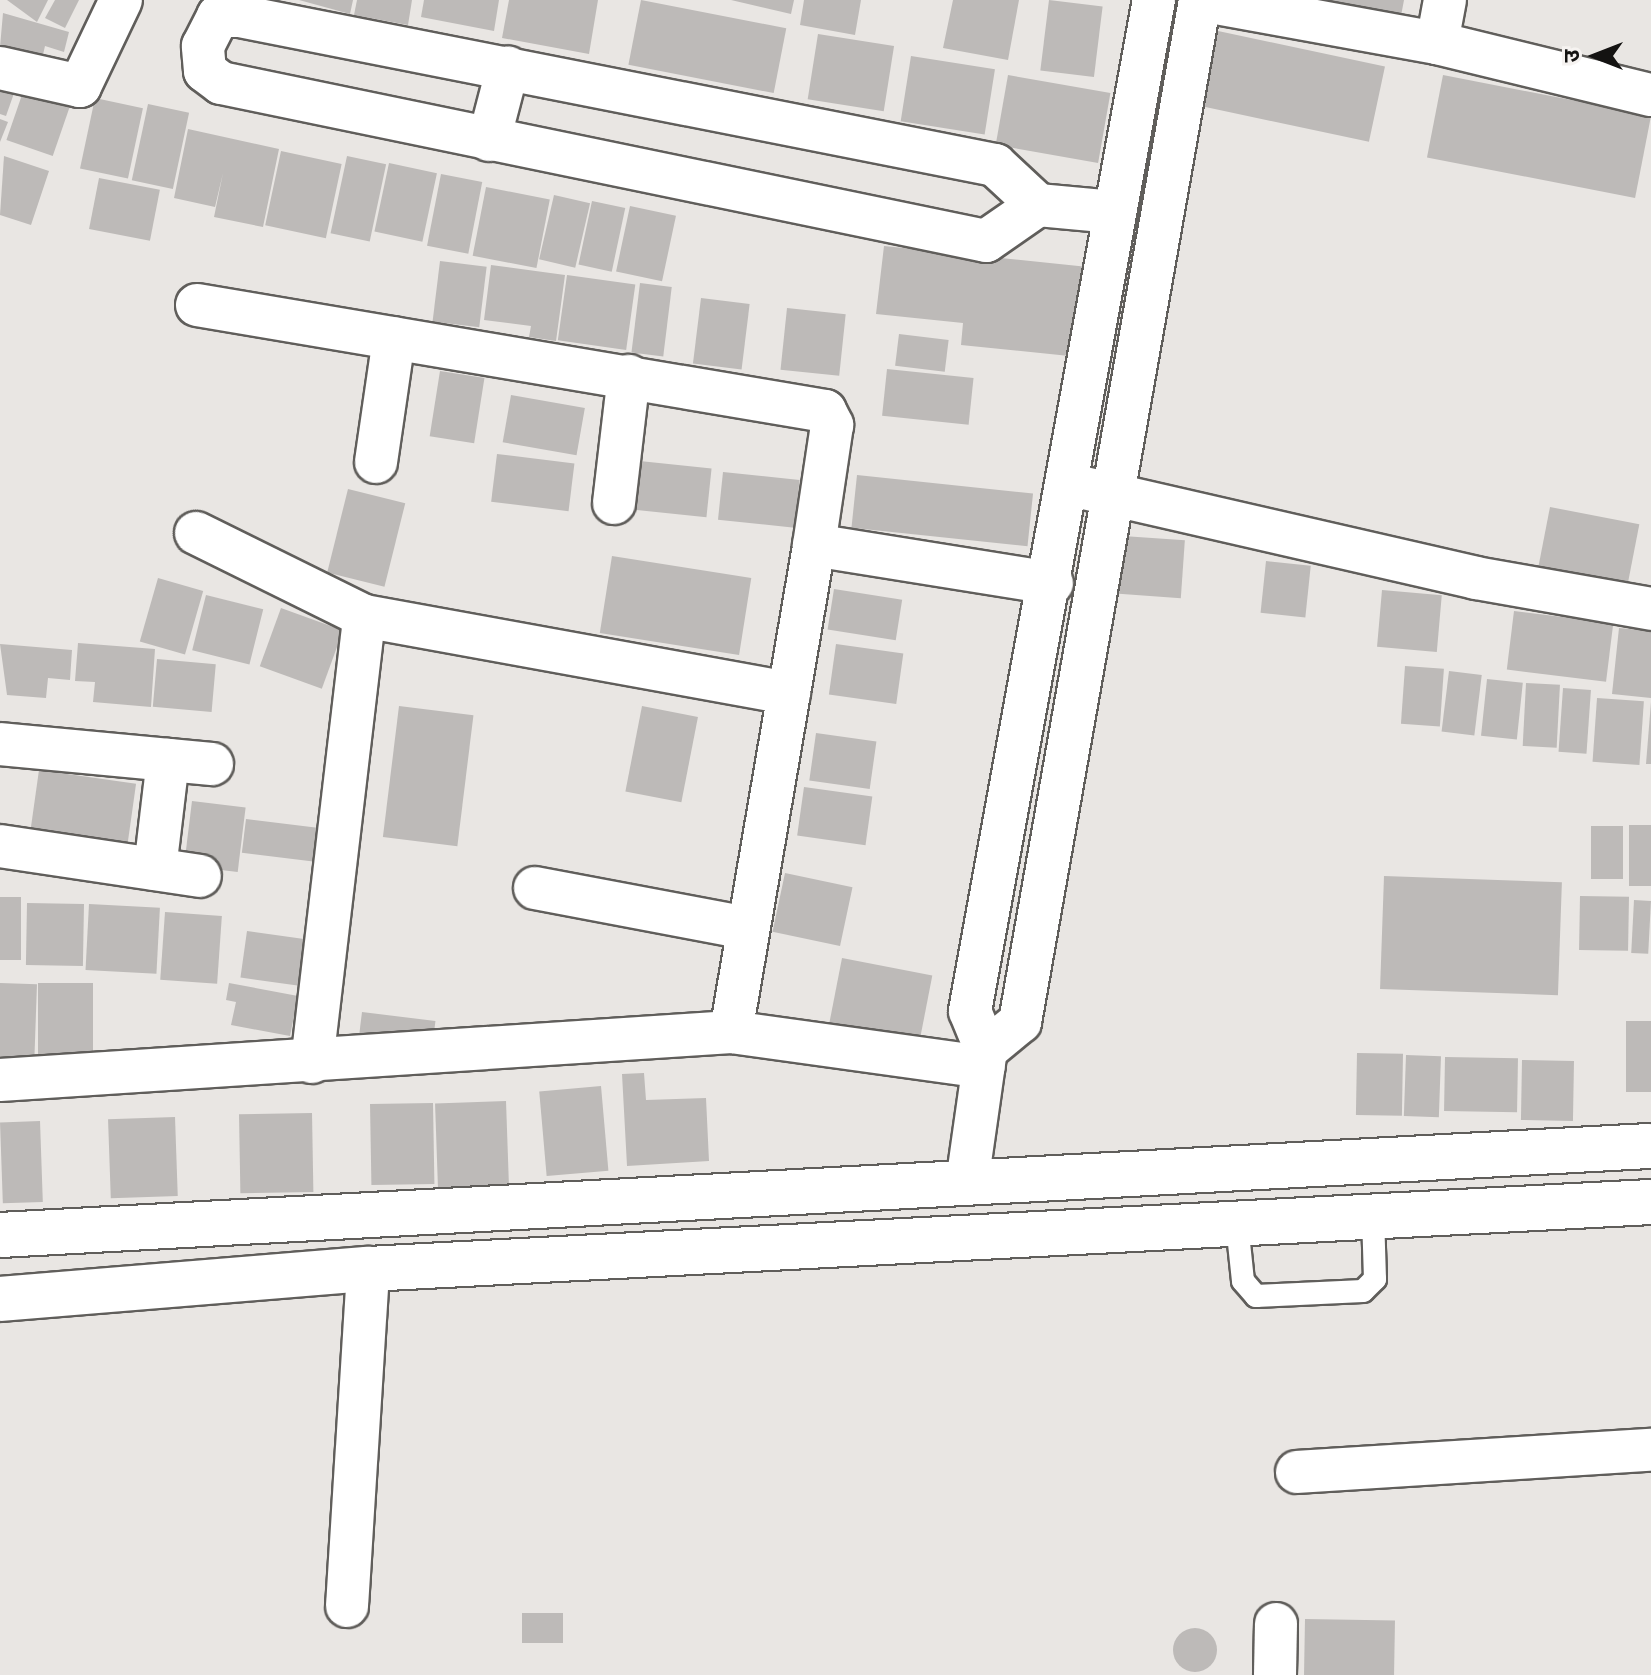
<!DOCTYPE html>
<html>
<head>
<meta charset="utf-8">
<style>
  body { margin:0 }
  #map { position:relative; width:1651px; height:1675px; overflow:hidden; background:#e9e6e3; font-family:Lato,"Noto Sans Devanagari",sans-serif }
  div>[style] { position:absolute }
  .building>* { inset:0; background:#bdbab8; transform-origin:0 0 }
  .round { border-radius:50% }
  .roads { filter:drop-shadow(2px 0 #605e5b) drop-shadow(-2px 0 #605e5b) drop-shadow(0 2px #605e5b) drop-shadow(0 -2px #605e5b) }
  .service>* { height:22px; margin:-11px; padding:0 11px; transform-origin:11px; border-radius:11px; background:#fff }
  .minor>* { height:42px; margin:-21px; padding:0 21px; transform-origin:21px; border-radius:21px; background:#fff }
  .tertiary>* { height:44px; margin:-22px; padding:0 22px; transform-origin:22px; border-radius:22px; background:#fff }
  span { translate:-50% -50%; white-space:nowrap; text-align:center; line-height:1.15; -webkit-text-stroke:6px #f6f3f1; paint-order:stroke }
  .north { position:absolute; left:1555px; top:16px; width:80px; height:80px; -webkit-text-stroke:6px #f6f3f1; paint-order:stroke; rotate:270deg; font-size:22px; font-weight:700; line-height:32px; text-align:center; color:#141312 }
  .north::after { content:''; display:block; margin:auto; width:28px; height:36px; background:#141312; clip-path:polygon(50% 0,100% 100%,50% 72%,0 100%) }
</style>
</head>
<body>
<div id="map">
  <div class="building">
    <i style="clip-path:polygon(7px 0,48px 0,37px 22px)"></i>
    <i style="clip-path:polygon(55px 0,79px 0,65px 28px,45px 18px)"></i>
    <i style="clip-path:polygon(299px 0,353px 0,350px 14px)"></i>
    <i style="clip-path:polygon(357px 0,412px 0,408px 25px,354px 15px)"></i>
    <i style="clip-path:polygon(424px 0,499px 0,494px 31px,421px 17px)"></i>
    <i style="clip-path:polygon(509px 0,598px 0,589px 54px,502px 38px)"></i>
    <i style="left:641px;top:0;width:148px;height:66px;rotate:11deg"></i>
    <i style="clip-path:polygon(731px 0,794px 0,791px 14px)"></i>
    <i style="clip-path:polygon(804px 0,861px 0,855px 35px,800px 25px)"></i>
    <i style="clip-path:polygon(953px 0,1019px 0,1008px 60px,943px 48px)"></i>
    <i style="left:1049px;top:0;width:54px;height:71px;rotate:7deg"></i>
    <i style="clip-path:polygon(1322px 0,1404px 0,1399px 27px,1319px 11px)"></i>
    <i style="clip-path:polygon(3px 13px,69px 32px,64px 52px,45px 46px,42px 59px,0 47px)"></i>
    <i style="left:1204px;top:28px;width:185px;height:77px;rotate:12deg"></i>
    <i style="left:818px;top:34px;width:77px;height:66px;rotate:9deg"></i>
    <i style="left:911px;top:56px;width:85px;height:66px;rotate:9deg"></i>
    <i style="clip-path:polygon(0 72px,19px 79px,6px 116px,0 114px)"></i>
    <i style="left:1008px;top:75px;width:104px;height:71px;rotate:10deg"></i>
    <i style="left:1443px;top:75px;width:212px;height:84px;rotate:11deg"></i>
    <i style="left:24px;top:89px;width:49px;height:54px;rotate:19deg"></i>
    <i style="left:95px;top:98px;width:49px;height:72px;rotate:12deg"></i>
    <i style="left:148px;top:104px;width:42px;height:78px;rotate:12deg"></i>
    <i style="clip-path:polygon(0 119px,8px 122px,0 142px)"></i>
    <i style="clip-path:polygon(188px 129px,279px 149px,263px 227px,214px 217px,223px 173px,215px 207px,174px 198px)"></i>
    <i style="left:281px;top:151px;width:62px;height:76px;rotate:12deg"></i>
    <i style="clip-path:polygon(4px 156px,49px 171px,31px 225px,0 215px)"></i>
    <i style="left:347px;top:156px;width:40px;height:79px;rotate:12deg"></i>
    <i style="left:389px;top:163px;width:49px;height:70px;rotate:12deg"></i>
    <i style="left:441px;top:174px;width:42px;height:73px;rotate:11deg"></i>
    <i style="left:99px;top:178px;width:62px;height:52px;rotate:11deg"></i>
    <i style="left:486px;top:187px;width:65px;height:70px;rotate:11deg"></i>
    <i style="left:554px;top:195px;width:37px;height:66px;rotate:13deg"></i>
    <i style="left:592px;top:201px;width:34px;height:65px;rotate:12deg"></i>
    <i style="left:630px;top:206px;width:47px;height:67px;rotate:12deg"></i>
    <i style="clip-path:polygon(884px 246px,1088px 267px,1079px 357px,961px 345px,963px 323px,876px 314px)"></i>
    <i style="left:440px;top:261px;width:47px;height:61px;rotate:7deg"></i>
    <i style="clip-path:polygon(491px 265px,565px 275px,556px 341px,529px 337px,531px 326px,484px 320px)"></i>
    <i style="left:567px;top:275px;width:69px;height:66px;rotate:8deg"></i>
    <i style="left:640px;top:283px;width:32px;height:70px;rotate:7deg"></i>
    <i style="left:701px;top:298px;width:49px;height:66px;rotate:7deg"></i>
    <i style="left:787px;top:308px;width:59px;height:62px;rotate:6deg"></i>
    <i style="left:899px;top:334px;width:50px;height:32px;rotate:7deg"></i>
    <i style="left:887px;top:369px;width:87px;height:47px;rotate:6deg"></i>
    <i style="left:440px;top:371px;width:45px;height:66px;rotate:9deg"></i>
    <i style="left:511px;top:395px;width:75px;height:48px;rotate:10deg"></i>
    <i style="left:497px;top:454px;width:78px;height:48px;rotate:7deg"></i>
    <i style="left:630px;top:460px;width:82px;height:49px;rotate:6deg"></i>
    <i style="left:723px;top:472px;width:77px;height:48px;rotate:6deg"></i>
    <i style="left:857px;top:475px;width:177px;height:53px;rotate:6deg"></i>
    <i style="left:348px;top:489px;width:59px;height:86px;rotate:14deg"></i>
    <i style="left:1550px;top:507px;width:91px;height:72px;rotate:11deg"></i>
    <i style="left:1123px;top:536px;width:62px;height:58px;rotate:4deg"></i>
    <i style="left:612px;top:556px;width:141px;height:78px;rotate:9deg"></i>
    <i style="left:1266px;top:561px;width:45px;height:52px;rotate:6deg"></i>
    <i style="left:158px;top:578px;width:47px;height:66px;rotate:16deg"></i>
    <i style="left:834px;top:589px;width:69px;height:41px;rotate:9deg"></i>
    <i style="left:1382px;top:590px;width:60px;height:57px;rotate:5deg"></i>
    <i style="left:206px;top:595px;width:59px;height:57px;rotate:14deg"></i>
    <i style="left:281px;top:608px;width:66px;height:62px;rotate:20deg"></i>
    <i style="left:1514px;top:611px;width:100px;height:59px;rotate:7deg"></i>
    <i style="clip-path:polygon(1619px 628px,1651px 631px,1651px 698px,1612px 694px)"></i>
    <i style="clip-path:polygon(78px 643px,155px 649px,151px 707px,93px 702px,95px 682px,75px 681px)"></i>
    <i style="clip-path:polygon(0 644px,72px 650px,70px 680px,48px 678px,46px 698px,7px 695px)"></i>
    <i style="left:836px;top:644px;width:68px;height:51px;rotate:8deg"></i>
    <i style="left:157px;top:659px;width:59px;height:48px;rotate:5deg"></i>
    <i style="left:1405px;top:666px;width:39px;height:58px;rotate:4deg"></i>
    <i style="left:1449px;top:671px;width:33px;height:61px;rotate:7deg"></i>
    <i style="left:1487px;top:679px;width:36px;height:57px;rotate:6deg"></i>
    <i style="left:1526px;top:683px;width:34px;height:63px;rotate:3deg"></i>
    <i style="left:1563px;top:688px;width:28px;height:64px;rotate:4deg"></i>
    <i style="left:1597px;top:698px;width:47px;height:64px;rotate:4deg"></i>
    <i style="clip-path:polygon(1651px 702px,1651px 764px,1646px 764px)"></i>
    <i style="left:399px;top:706px;width:75px;height:132px;rotate:7deg"></i>
    <i style="left:642px;top:706px;width:57px;height:87px;rotate:11deg"></i>
    <i style="left:816px;top:733px;width:61px;height:48px;rotate:8deg"></i>
    <i style="left:39px;top:770px;width:98px;height:67px;rotate:8deg"></i>
    <i style="left:804px;top:787px;width:69px;height:49px;rotate:8deg"></i>
    <i style="left:192px;top:801px;width:54px;height:65px;rotate:7deg"></i>
    <i style="left:246px;top:819px;width:78px;height:34px;rotate:7deg"></i>
    <i style="left:1629px;top:825px;width:22px;height:61px"></i>
    <i style="left:1591px;top:826px;width:32px;height:53px"></i>
    <i style="left:785px;top:873px;width:69px;height:60px;rotate:12deg"></i>
    <i style="left:1384px;top:876px;width:178px;height:113px;rotate:2deg"></i>
    <i style="left:1580px;top:896px;width:49px;height:54px;rotate:1deg"></i>
    <i style="left:0;top:897px;width:21px;height:63px"></i>
    <i style="left:1634px;top:900px;width:17px;height:53px;rotate:3deg"></i>
    <i style="left:27px;top:903px;width:57px;height:62px;rotate:1deg"></i>
    <i style="left:89px;top:904px;width:71px;height:66px;rotate:3deg"></i>
    <i style="left:165px;top:912px;width:57px;height:68px;rotate:4deg"></i>
    <i style="left:247px;top:931px;width:63px;height:47px;rotate:8deg"></i>
    <i style="left:842px;top:958px;width:92px;height:66px;rotate:11deg"></i>
    <i style="left:0;top:983px;width:37px;height:87px;rotate:2deg"></i>
    <i style="left:38px;top:983px;width:55px;height:85px"></i>
    <i style="clip-path:polygon(229px 983px,298px 996px,290px 1036px,231px 1025px,236px 1002px,226px 1000px)"></i>
    <i style="left:362px;top:1012px;width:74px;height:28px;rotate:7deg"></i>
    <i style="left:1626px;top:1021px;width:25px;height:71px"></i>
    <i style="left:1357px;top:1053px;width:46px;height:62px;rotate:1deg"></i>
    <i style="left:1406px;top:1055px;width:35px;height:61px;rotate:2deg"></i>
    <i style="left:1445px;top:1057px;width:73px;height:54px;rotate:1deg"></i>
    <i style="left:1522px;top:1060px;width:52px;height:60px;rotate:1deg"></i>
    <i style="clip-path:polygon(644px 1073px,646px 1100px,706px 1098px,709px 1161px,627px 1166px,622px 1074px)"></i>
    <i style="left:601px;top:1086px;width:85px;height:62px;rotate:85deg"></i>
    <i style="left:506px;top:1101px;width:88px;height:71px;rotate:88deg"></i>
    <i style="left:433px;top:1103px;width:81px;height:63px;rotate:89deg"></i>
    <i style="left:312px;top:1113px;width:79px;height:73px;rotate:89deg"></i>
    <i style="left:175px;top:1117px;width:79px;height:67px;rotate:88deg"></i>
    <i style="left:40px;top:1121px;width:81px;height:40px;rotate:88deg"></i>
    <i style="left:563px;top:1613px;width:30px;height:41px;rotate:90deg"></i>
    <i style="left:1305px;top:1619px;width:90px;height:56px;rotate:1deg"></i>
    <i class="round" style="left:1173px;top:1628px;width:44px;height:44px"></i>
  </div>
  <div class="roads">
    <div class="service">
      <i style="left:1237px;top:1224px;width:57px;rotate:84deg"></i>
      <i style="left:1243px;top:1281px;width:20px;rotate:49deg"></i>
      <i style="left:1256px;top:1296px;width:107px;rotate:-2.7deg"></i>
      <i style="left:1363px;top:1291px;width:17px;rotate:-45deg"></i>
      <i style="left:1375px;top:1279px;width:63px;rotate:-91.8deg"></i>
    </div>
    <div class="minor">
      <i style="left:1200px;top:0;width:241px;rotate:10.3deg"></i>
      <i style="left:1437px;top:43px;width:220px;rotate:13.7deg"></i>
      <i style="left:1437px;top:43px;width:44px;rotate:-79.5deg"></i>
      <i style="left:0;top:68px;width:82px;rotate:12.7deg"></i>
      <i style="left:80px;top:86px;width:95px;rotate:-64.5deg"></i>
      <i style="left:489px;top:140px;width:75px;rotate:-75.4deg"></i>
      <i style="left:1038px;top:205px;width:63px;rotate:145.3deg"></i>
      <i style="left:986px;top:241px;width:781px;rotate:-168.33deg"></i>
      <i style="left:221px;top:83px;width:20px;rotate:-143deg"></i>
      <i style="left:205px;top:71px;width:25px;rotate:-95deg"></i>
      <i style="left:203px;top:46px;width:34px;rotate:-63deg"></i>
      <i style="left:218px;top:16px;width:21px"></i>
      <i style="left:239px;top:16px;width:771px;rotate:11.15deg"></i>
      <i style="left:995px;top:165px;width:59px;rotate:42.9deg"></i>
      <i style="left:1038px;top:205px;width:76px;rotate:5.3deg"></i>
      <i style="left:197px;top:305px;width:637px;rotate:9.58deg"></i>
      <i style="left:825px;top:411px;width:16px;rotate:63deg"></i>
      <i style="left:832px;top:425px;width:121px;rotate:98.5deg"></i>
      <i style="left:814px;top:545px;width:241px;rotate:9.1deg"></i>
      <i style="left:376px;top:462px;width:125px;rotate:-81.7deg"></i>
      <i style="left:1084px;top:488px;width:402px;rotate:12.9deg"></i>
      <i style="left:1476px;top:578px;width:178px;rotate:10deg"></i>
      <i style="left:614px;top:503px;width:128px;rotate:-83.3deg"></i>
      <i style="left:196px;top:533px;width:187px;rotate:26.3deg"></i>
      <i style="left:364px;top:616px;width:432px;rotate:10.3deg"></i>
      <i style="left:0;top:744px;width:213px;rotate:5.4deg"></i>
      <i style="left:0;top:846px;width:202px;rotate:8.5deg"></i>
      <i style="left:155px;top:869px;width:110px;rotate:-83.2deg"></i>
      <i style="left:535px;top:888px;width:216px;rotate:10.7deg"></i>
      <i style="left:731px;top:1032px;width:494px;rotate:-80.3deg"></i>
      <i style="left:986px;top:1050px;width:44px;rotate:-39.5deg"></i>
      <i style="left:1020px;top:1022px;width:1038px;rotate:-80.01deg"></i>
      <i style="left:312px;top:1062px;width:449px;rotate:-83.3deg"></i>
      <i style="left:0;top:1080px;width:733px;rotate:-3.76deg"></i>
      <i style="left:731px;top:1032px;width:255px;rotate:7.9deg"></i>
      <i style="left:967px;top:1183px;width:134px;rotate:-81.9deg"></i>
      <i style="left:986px;top:1050px;width:42px;rotate:-112.3deg"></i>
      <i style="left:970px;top:1011px;width:1028px;rotate:-79.69deg"></i>
      <i style="left:1297px;top:1472px;width:355px;rotate:-3.6deg"></i>
      <i style="left:347px;top:1606px;width:338px;rotate:-86.4deg"></i>
      <i style="left:1275px;top:1675px;width:51px;rotate:-88.9deg"></i>
    </div>
    <div class="tertiary">
      <i style="left:0;top:1235px;width:1653px;rotate:-3.09deg"></i>
      <i style="left:0;top:1299px;width:369px;rotate:-4.7deg"></i>
      <i style="left:368px;top:1269px;width:1285px;rotate:-2.99deg"></i>
    </div>
  </div>
  <div class="north">उ</div>
</div>
</body>
</html>
